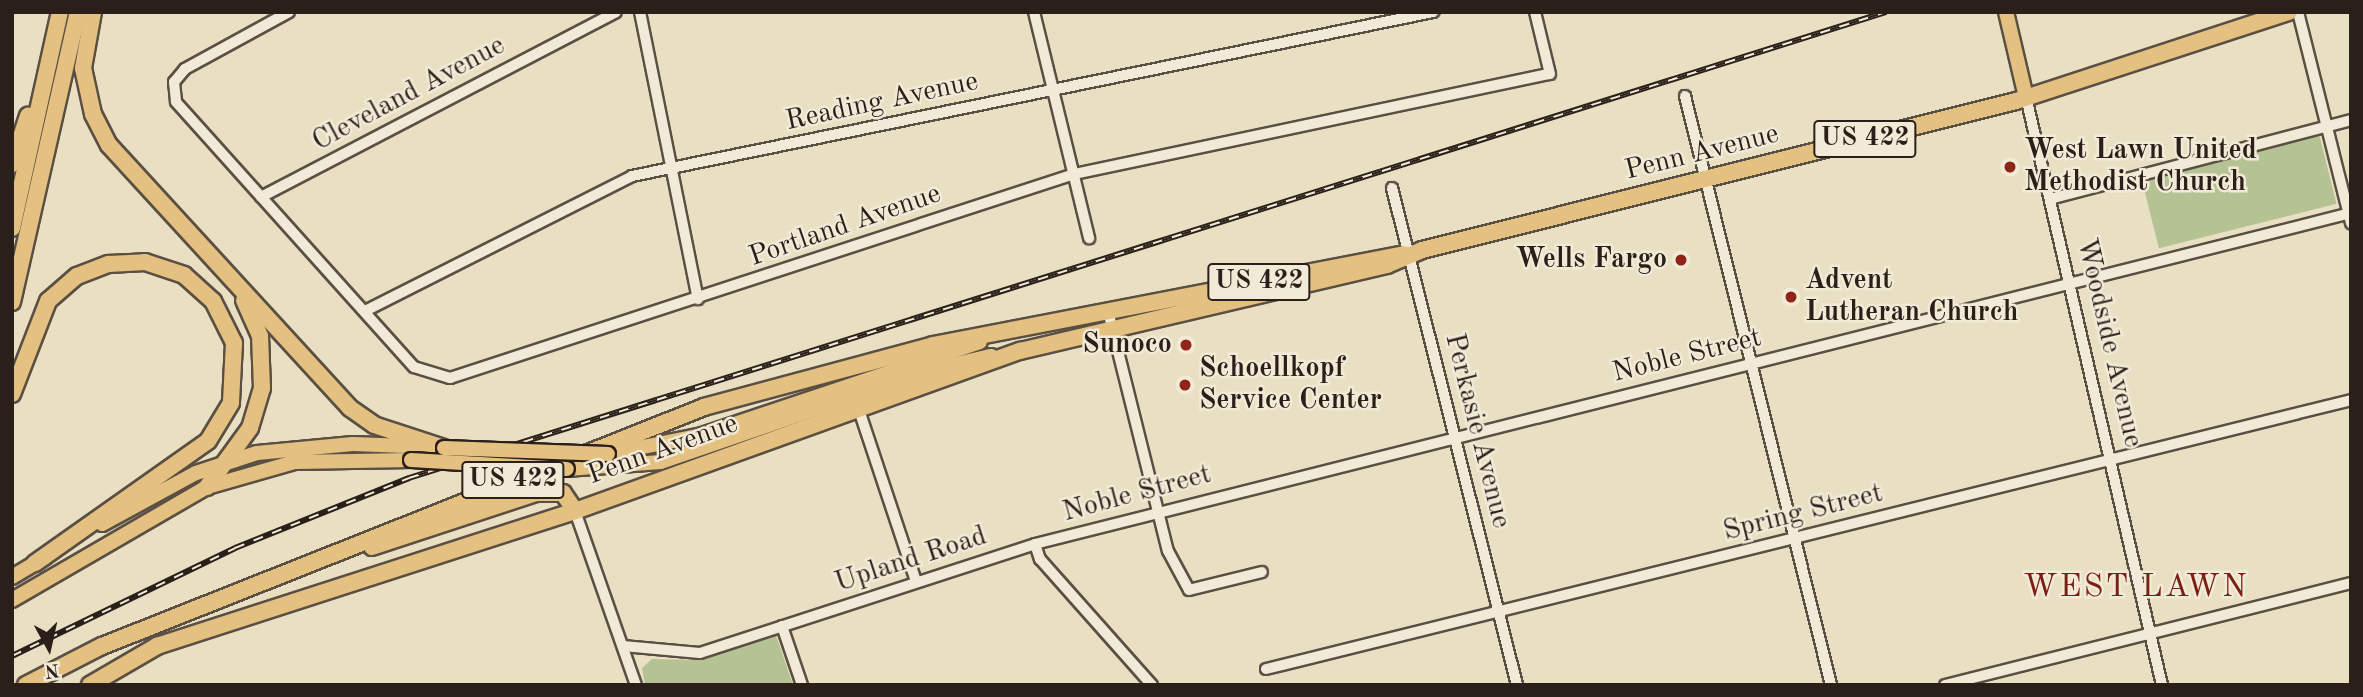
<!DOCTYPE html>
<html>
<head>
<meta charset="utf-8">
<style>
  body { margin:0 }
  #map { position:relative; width:2363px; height:697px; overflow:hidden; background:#e9dfc2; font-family:"Old Standard TT",serif }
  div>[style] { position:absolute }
  .green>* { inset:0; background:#b5c294; transform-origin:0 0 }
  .roads { filter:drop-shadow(2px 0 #5a4f43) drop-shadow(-2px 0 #5a4f43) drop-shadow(0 2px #5a4f43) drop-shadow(0 -2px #5a4f43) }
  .minor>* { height:10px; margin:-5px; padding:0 5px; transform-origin:5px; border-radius:5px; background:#f1ead7 }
  .major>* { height:14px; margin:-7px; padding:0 7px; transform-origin:7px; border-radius:7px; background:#e4c081 }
  .highway>* { height:16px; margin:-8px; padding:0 8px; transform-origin:8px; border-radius:8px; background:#e4c081 }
  .rail>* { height:6px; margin-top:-3px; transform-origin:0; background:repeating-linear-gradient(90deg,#f1ead7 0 10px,#2b1f19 0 20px); box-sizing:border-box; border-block:2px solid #2b1f19 }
  .bridges { filter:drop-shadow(2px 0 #2b1f19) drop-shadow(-2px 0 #2b1f19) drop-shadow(0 2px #2b1f19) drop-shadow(0 -2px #2b1f19) }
  .major-bridge>* { height:14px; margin:-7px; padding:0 7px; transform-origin:7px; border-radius:7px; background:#e4c081 }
  .dots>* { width:19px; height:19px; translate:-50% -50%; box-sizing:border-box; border:4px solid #f1ead7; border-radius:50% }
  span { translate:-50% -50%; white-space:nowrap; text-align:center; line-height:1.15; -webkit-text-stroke:5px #f1ead7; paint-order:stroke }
  .shield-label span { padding:2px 5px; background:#f1ead7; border:2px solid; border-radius:5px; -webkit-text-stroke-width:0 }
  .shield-label { font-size:26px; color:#2b1f19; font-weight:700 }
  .street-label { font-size:28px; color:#2b1f19 }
  .poi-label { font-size:28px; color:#2b1f19; font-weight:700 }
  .left { translate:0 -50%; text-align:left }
  .right { translate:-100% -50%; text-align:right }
  .quarter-label { font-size:32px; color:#7a1f14; letter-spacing:2px }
  .frame { position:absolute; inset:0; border:14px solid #2b1f19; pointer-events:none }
  .north { position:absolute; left:14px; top:613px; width:70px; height:70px; -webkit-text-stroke:5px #f1ead7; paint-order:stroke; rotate:172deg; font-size:19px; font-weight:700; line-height:28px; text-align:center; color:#2b1f19 }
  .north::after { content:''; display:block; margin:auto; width:24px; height:32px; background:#2b1f19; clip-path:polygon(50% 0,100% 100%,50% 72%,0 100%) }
</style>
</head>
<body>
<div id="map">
  <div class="green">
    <i style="left:2319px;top:134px;width:72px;height:183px;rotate:76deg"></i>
    <i style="clip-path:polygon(776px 635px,793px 685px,645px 685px,642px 668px,652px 659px,695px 660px)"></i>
  </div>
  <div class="roads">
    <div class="minor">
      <i style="left:289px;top:12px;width:119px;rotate:151.3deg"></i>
      <i style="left:185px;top:69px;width:17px;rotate:130deg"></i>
      <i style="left:174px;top:82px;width:20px;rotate:84deg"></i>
      <i style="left:176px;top:102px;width:356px;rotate:48.1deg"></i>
      <i style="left:414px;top:367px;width:38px;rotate:17deg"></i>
      <i style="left:450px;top:378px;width:656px;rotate:-18.1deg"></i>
      <i style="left:1074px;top:174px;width:486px;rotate:-11.9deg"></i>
      <i style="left:1550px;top:74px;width:64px;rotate:-103.6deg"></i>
      <i style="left:640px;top:12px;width:293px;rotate:78.6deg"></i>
      <i style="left:1034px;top:12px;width:233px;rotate:76.3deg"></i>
      <i style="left:2298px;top:12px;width:218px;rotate:75.9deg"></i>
      <i style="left:1685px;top:96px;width:607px;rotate:76.08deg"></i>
      <i style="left:2026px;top:97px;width:604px;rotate:76.98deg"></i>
      <i style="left:1392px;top:188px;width:512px;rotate:75.88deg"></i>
      <i style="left:261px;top:197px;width:400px;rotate:-27.5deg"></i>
      <i style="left:2050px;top:199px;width:311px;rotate:-14.7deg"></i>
      <i style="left:367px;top:310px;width:297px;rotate:-26.8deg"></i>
      <i style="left:632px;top:176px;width:818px;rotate:-11.57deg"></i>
      <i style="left:1108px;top:311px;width:247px;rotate:76deg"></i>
      <i style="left:1168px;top:551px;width:44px;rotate:61.7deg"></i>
      <i style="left:1189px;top:590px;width:75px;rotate:-13.9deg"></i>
      <i style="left:858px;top:407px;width:183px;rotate:71.6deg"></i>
      <i style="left:575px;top:511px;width:184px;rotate:70.7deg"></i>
      <i style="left:1035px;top:544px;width:1357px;rotate:-14.12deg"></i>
      <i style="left:782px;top:626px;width:62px;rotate:71.3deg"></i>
      <i style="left:623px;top:646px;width:77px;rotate:5.2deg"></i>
      <i style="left:700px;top:653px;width:352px;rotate:-18deg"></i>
      <i style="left:1035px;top:544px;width:16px;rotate:72deg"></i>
      <i style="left:1040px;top:559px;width:169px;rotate:48.4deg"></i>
      <i style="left:1266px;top:669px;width:1118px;rotate:-13.92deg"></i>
      <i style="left:1945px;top:685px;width:419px;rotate:-14.1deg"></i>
    </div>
    <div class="major">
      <i style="left:2006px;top:12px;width:87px;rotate:76.8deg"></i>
      <i style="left:608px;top:454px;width:96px;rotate:-11.4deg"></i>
      <i style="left:702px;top:435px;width:293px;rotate:-18.5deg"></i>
      <i style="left:567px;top:469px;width:94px;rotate:-4.3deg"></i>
      <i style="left:661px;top:462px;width:281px;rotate:-18.9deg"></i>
      <i style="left:927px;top:371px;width:66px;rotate:-13.2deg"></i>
      <i style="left:102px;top:524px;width:107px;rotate:-28.5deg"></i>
      <i style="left:196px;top:473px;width:64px;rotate:-18.2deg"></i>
      <i style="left:257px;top:453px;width:96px;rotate:-5.4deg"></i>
      <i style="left:353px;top:444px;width:79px;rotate:2.2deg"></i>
      <i style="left:12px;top:577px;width:39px;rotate:-31deg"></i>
      <i style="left:12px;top:600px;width:225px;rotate:-30.1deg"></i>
      <i style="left:207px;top:487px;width:91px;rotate:-15.9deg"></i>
      <i style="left:295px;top:462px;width:116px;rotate:-1deg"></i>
    </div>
    <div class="highway">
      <i style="left:93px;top:12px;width:57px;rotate:100.1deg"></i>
      <i style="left:83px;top:68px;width:47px;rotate:77.7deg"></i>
      <i style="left:93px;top:114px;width:35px;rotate:63deg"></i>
      <i style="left:109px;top:145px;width:357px;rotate:47.5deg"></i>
      <i style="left:350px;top:408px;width:29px;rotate:35deg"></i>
      <i style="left:374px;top:425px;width:74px;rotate:18.2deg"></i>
      <i style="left:12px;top:164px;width:51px;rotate:-71.6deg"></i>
      <i style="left:12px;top:228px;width:221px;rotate:-77.5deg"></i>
      <i style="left:12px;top:302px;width:297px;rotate:-77.2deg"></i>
      <i style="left:12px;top:394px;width:100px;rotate:-68.8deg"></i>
      <i style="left:48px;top:301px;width:38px;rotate:-41deg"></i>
      <i style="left:77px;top:276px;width:34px;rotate:-21deg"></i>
      <i style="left:109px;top:264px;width:36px;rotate:-3deg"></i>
      <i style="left:145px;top:262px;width:41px;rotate:18.4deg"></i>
      <i style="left:184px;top:275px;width:39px;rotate:42deg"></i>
      <i style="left:213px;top:301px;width:47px;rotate:63.4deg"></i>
      <i style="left:234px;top:343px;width:60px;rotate:92.9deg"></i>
      <i style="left:231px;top:403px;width:44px;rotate:121.2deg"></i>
      <i style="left:208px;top:441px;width:212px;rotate:144.8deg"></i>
      <i style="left:207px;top:487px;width:73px;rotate:-53.9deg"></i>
      <i style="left:250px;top:428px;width:42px;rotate:-73.3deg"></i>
      <i style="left:262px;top:388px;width:52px;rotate:-92.2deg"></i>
      <i style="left:260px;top:336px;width:39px;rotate:-114deg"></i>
      <i style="left:372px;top:547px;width:173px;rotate:-18.2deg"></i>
      <i style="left:536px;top:493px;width:27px"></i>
      <i style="left:563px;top:493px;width:22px;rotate:56deg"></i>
      <i style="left:26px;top:685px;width:85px;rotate:-27.2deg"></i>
      <i style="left:102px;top:646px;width:648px;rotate:-21.65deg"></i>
      <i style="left:704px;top:407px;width:237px;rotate:-15.1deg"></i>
      <i style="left:933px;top:345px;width:480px;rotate:-10.9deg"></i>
      <i style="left:90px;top:685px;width:78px;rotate:-30.2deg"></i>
      <i style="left:157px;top:646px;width:439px;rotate:-17.9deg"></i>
      <i style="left:575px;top:511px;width:473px;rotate:-19.8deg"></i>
      <i style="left:1020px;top:351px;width:377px;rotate:-13.2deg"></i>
      <i style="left:1387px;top:265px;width:38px;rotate:-23deg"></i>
      <i style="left:1422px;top:250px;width:612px;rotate:-14.08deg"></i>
      <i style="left:2016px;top:101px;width:287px;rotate:-18.1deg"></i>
    </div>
  </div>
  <div class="rail">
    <i style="left:12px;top:656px;width:248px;rotate:-25.8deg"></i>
    <i style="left:235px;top:548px;width:188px;rotate:-21.9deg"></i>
    <i style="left:409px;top:478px;width:1549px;rotate:-17.51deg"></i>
  </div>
  <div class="bridges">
    <div class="major-bridge">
      <i style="left:444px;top:448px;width:164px;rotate:2.1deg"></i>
      <i style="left:411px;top:460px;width:156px;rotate:3.3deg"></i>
    </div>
  </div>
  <div class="dots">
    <i style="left:2010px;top:167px;background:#8f2418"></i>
    <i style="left:1681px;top:260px;background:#8f2418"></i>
    <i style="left:1791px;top:297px;background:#8f2418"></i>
    <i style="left:1186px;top:345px;background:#8f2418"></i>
    <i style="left:1185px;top:385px;background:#8f2418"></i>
  </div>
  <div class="shield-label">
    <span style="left:1865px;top:139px">US 422</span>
    <span style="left:1259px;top:282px">US 422</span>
    <span style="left:513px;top:480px">US 422</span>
  </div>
  <div class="street-label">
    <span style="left:409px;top:94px;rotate:-28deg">Cleveland Avenue</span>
    <span style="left:882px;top:102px;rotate:-12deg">Reading Avenue</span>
    <span style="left:1702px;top:153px;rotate:-14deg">Penn Avenue</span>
    <span style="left:845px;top:226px;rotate:-19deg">Portland Avenue</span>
    <span style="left:2109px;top:343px;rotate:77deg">Woodside Avenue</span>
    <span style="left:1687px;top:356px;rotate:-14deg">Noble Street</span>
    <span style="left:1477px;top:431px;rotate:76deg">Perkasie Avenue</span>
    <span style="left:663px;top:450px;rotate:-20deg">Penn Avenue</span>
    <span style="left:1137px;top:494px;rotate:-15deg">Noble Street</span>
    <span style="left:1803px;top:513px;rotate:-14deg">Spring Street</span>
    <span style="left:911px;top:560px;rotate:-18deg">Upland Road</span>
  </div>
  <div class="poi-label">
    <span class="left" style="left:2024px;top:167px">West Lawn United<br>Methodist Church</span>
    <span class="right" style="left:1667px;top:260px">Wells Fargo</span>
    <span class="left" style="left:1805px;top:297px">Advent<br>Lutheran Church</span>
    <span class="right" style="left:1172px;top:345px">Sunoco</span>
    <span class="left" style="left:1199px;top:385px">Schoellkopf<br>Service Center</span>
  </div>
  <div class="quarter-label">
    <span style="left:2136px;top:588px">WEST LAWN</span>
  </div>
  <div class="frame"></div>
  <div class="north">N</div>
</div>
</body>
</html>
